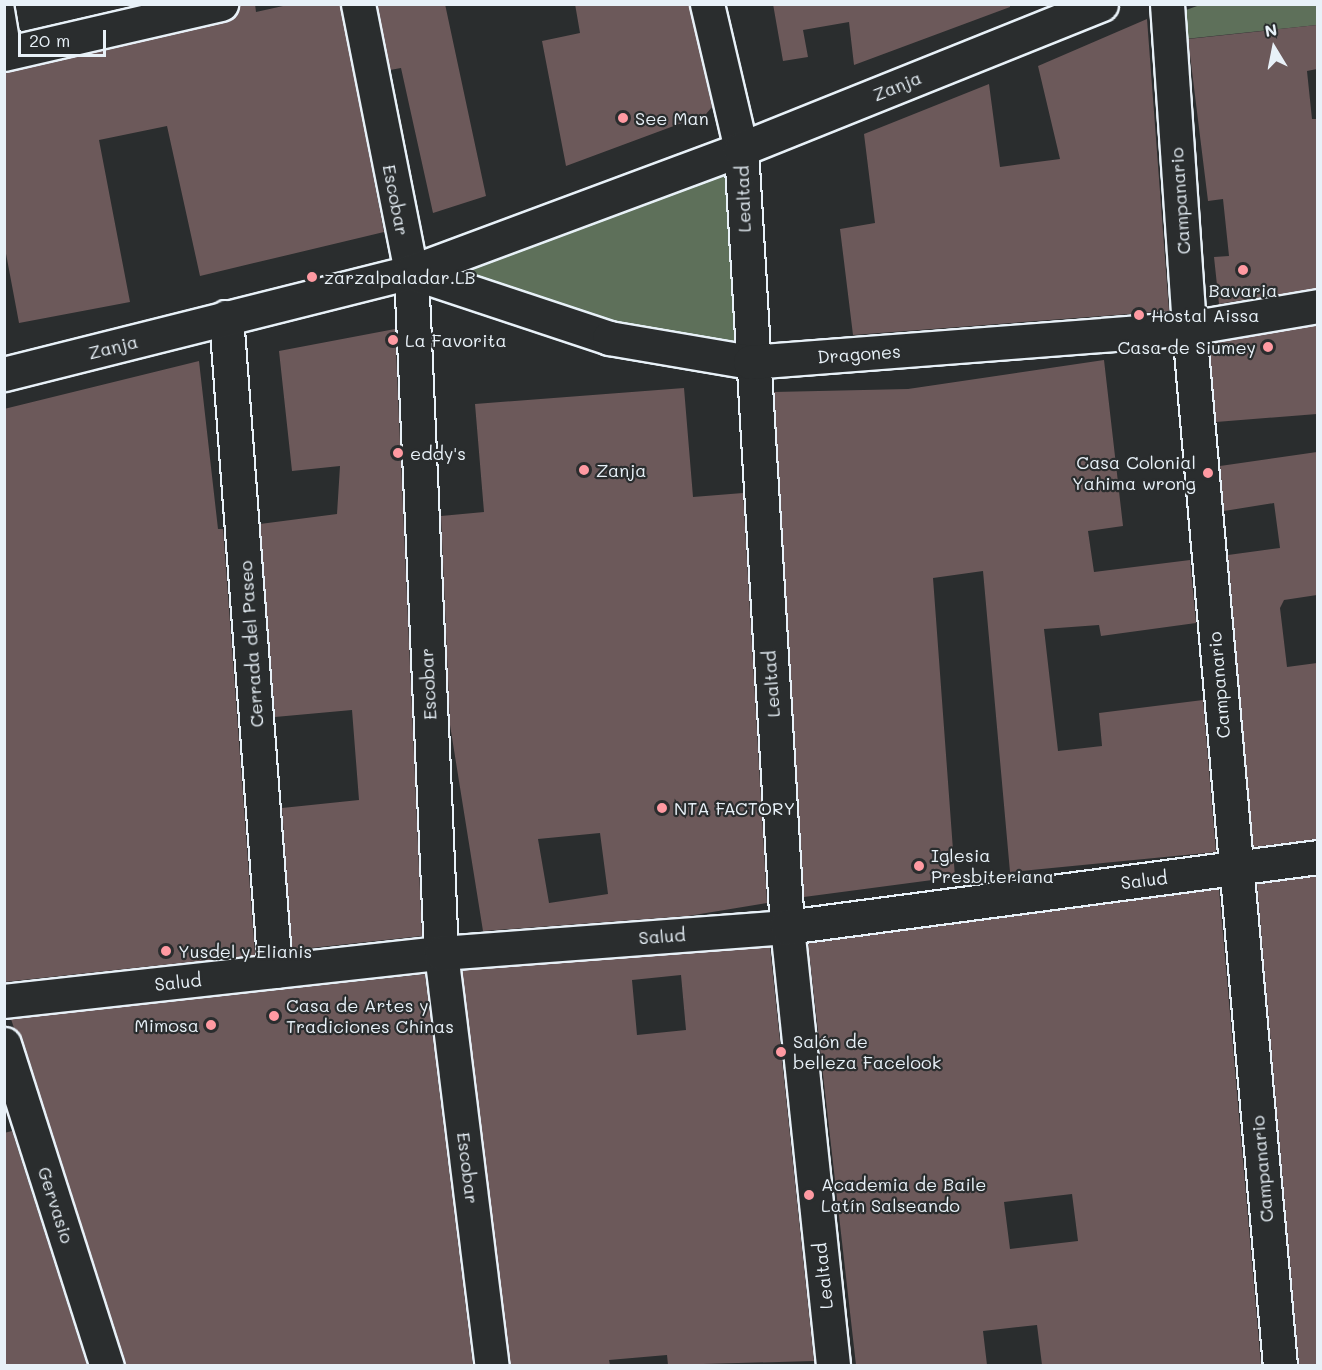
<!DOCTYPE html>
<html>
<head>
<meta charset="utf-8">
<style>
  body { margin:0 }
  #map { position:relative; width:1322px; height:1370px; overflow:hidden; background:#2a2d2e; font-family:Mali,sans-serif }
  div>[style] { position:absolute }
  .green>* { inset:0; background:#5e705a }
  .building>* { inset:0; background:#6c595a }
  .roads { filter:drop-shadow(2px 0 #e8f1f8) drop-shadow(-2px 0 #e8f1f8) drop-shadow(0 2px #e8f1f8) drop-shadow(0 -2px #e8f1f8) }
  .lane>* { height:16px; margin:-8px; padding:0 8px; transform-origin:8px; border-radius:8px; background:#2a2d2e }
  .street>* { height:33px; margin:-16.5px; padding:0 16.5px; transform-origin:16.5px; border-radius:16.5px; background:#2a2d2e }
  .secondary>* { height:33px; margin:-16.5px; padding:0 16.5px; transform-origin:16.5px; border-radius:16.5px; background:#2a2d2e }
  .dots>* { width:16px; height:16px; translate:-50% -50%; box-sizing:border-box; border:3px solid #2a2d2e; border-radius:50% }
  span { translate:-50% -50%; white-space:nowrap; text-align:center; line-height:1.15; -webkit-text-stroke:4.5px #2a2d2e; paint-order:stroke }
  .street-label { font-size:18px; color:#e8f1f8 }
  .poi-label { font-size:18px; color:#e8f1f8 }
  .left { translate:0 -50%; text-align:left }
  .right { translate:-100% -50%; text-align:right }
  .frame { position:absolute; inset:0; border:6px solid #e8f1f8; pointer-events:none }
  .north { position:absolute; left:1244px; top:18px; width:60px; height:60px; -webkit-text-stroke:4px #2a2d2e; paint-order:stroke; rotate:350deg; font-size:16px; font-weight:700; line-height:24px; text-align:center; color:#e8f1f8 }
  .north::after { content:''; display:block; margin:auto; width:21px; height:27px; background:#e8f1f8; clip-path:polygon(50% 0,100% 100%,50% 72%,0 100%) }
  .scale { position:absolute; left:18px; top:30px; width:88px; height:27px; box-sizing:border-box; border:3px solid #e8f1f8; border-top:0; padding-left:8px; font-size:18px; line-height:21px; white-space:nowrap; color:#e8f1f8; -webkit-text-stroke:4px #2a2d2e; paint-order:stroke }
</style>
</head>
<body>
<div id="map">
  <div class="green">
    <i style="clip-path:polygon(1200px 5px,1317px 5px,1317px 25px,1185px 39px,1183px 11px)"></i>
    <i style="clip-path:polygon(741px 149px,750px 362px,411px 272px)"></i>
  </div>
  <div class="building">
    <i style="clip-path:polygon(239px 4px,255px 4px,256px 12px,292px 4px,340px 4px,384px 232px,200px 276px,167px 126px,99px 140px,130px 302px,19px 323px,4px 243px,4px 72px,225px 22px)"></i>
    <i style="clip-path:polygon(377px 4px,445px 4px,486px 196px,433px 213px,401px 68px,390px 70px)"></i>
    <i style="clip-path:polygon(575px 4px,689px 4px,712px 107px,706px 114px,566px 166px,542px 41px,580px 33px)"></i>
    <i style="clip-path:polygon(773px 4px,1010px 4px,1010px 7px,854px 65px,849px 22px,803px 30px,808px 57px,783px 61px)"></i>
    <i style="clip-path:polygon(1147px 19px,1169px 311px,853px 335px,840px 229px,875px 223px,864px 134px,989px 84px,1000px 167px,1060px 159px,1038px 66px)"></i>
    <i style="clip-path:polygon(1317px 25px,1317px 69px,1307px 71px,1312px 119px,1317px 119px,1317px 288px,1219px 304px,1214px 257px,1229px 256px,1223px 199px,1208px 201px,1188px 39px)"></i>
    <i style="clip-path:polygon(1317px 325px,1317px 414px,1216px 422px,1209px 344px)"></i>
    <i style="clip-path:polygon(395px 329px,422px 936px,292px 950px,282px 808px,359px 800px,352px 710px,275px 717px,260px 524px,337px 514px,340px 466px,292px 471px,279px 351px)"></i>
    <i style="clip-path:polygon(1104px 360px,1123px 526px,1088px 531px,1094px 572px,1190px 560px,1196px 623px,1101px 636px,1099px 625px,1044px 629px,1058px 751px,1102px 746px,1099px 713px,1203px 700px,1216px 852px,1010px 872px,983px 571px,933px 578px,955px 877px,804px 897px,774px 392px,908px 389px)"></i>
    <i style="clip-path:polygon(199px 361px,218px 529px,223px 529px,255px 955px,4px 982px,4px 409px)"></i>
    <i style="clip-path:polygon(evenodd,684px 388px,693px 497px,743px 493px,767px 903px,688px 916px,483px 931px,450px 725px,441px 516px,484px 512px,475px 404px,684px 388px,600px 833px,608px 894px,549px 903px,538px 839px,600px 833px)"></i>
    <i style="clip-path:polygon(1317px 452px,1317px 595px,1284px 600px,1280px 608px,1287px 667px,1317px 663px,1317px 839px,1253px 847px,1228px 555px,1280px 548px,1274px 503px,1224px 511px,1220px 466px)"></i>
    <i style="clip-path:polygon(1317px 876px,1317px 1365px,1299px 1365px,1257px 884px)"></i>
    <i style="clip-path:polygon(evenodd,1219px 889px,1261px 1365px,1042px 1365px,1037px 1325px,983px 1331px,987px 1365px,856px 1365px,808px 943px,1219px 889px,1072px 1194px,1078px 1241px,1010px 1249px,1004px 1202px,1072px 1194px)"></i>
    <i style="clip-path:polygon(evenodd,770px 947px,814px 1361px,668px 1365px,667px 1355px,609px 1360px,610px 1365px,510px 1365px,462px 970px,770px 947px,681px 975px,686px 1030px,637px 1035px,632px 980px,681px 975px)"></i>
    <i style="clip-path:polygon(425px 974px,473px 1365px,125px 1365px,11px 1019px)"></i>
    <i style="clip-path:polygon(12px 1131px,87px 1365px,4px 1365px,4px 1133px)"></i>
  </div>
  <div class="roads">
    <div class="lane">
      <i style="left:5px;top:4px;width:49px;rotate:80.5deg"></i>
    </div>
    <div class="street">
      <i style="left:358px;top:4px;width:273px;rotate:78.8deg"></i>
      <i style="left:411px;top:272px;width:682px;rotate:87.48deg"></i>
      <i style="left:441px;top:953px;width:416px;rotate:83deg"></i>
      <i style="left:707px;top:4px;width:149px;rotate:76.8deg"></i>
      <i style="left:741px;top:149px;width:779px;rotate:86.62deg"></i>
      <i style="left:787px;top:927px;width:441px;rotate:84deg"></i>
      <i style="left:1167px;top:4px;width:325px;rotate:86.1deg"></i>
      <i style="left:1189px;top:328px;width:1042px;rotate:84.99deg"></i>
      <i style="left:4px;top:54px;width:223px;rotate:-13deg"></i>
      <i style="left:411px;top:272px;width:209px;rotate:18.4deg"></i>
      <i style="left:609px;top:338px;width:143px;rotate:9.7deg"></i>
      <i style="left:750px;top:362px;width:440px;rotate:-4.4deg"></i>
      <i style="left:1189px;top:328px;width:131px;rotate:-9.7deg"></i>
      <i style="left:226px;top:317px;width:656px;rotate:85.72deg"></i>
      <i style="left:4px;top:1001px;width:440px;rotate:-6.3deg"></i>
      <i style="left:441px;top:953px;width:347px;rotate:-4.3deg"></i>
      <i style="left:787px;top:927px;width:536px;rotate:-7.51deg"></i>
      <i style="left:4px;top:1044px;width:338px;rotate:72.3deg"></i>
    </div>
    <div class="secondary">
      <i style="left:4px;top:374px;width:420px;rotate:-14.1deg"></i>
      <i style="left:411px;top:272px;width:352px;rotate:-20.4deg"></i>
      <i style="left:741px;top:149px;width:388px;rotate:-21.9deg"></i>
    </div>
  </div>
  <div class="dots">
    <i style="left:623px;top:118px;background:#ff9aa2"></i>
    <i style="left:1243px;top:270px;background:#ff9aa2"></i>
    <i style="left:312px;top:277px;background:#ff9aa2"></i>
    <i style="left:1139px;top:315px;background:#ff9aa2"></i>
    <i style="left:393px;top:340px;background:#ff9aa2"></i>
    <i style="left:1268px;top:347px;background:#ff9aa2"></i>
    <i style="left:398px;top:453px;background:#ff9aa2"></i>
    <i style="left:584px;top:470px;background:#ff9aa2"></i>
    <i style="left:1208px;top:473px;background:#ff9aa2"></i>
    <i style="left:662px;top:808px;background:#ff9aa2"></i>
    <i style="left:919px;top:866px;background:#ff9aa2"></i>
    <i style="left:166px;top:951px;background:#ff9aa2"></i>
    <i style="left:274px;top:1016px;background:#ff9aa2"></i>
    <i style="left:211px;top:1025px;background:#ff9aa2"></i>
    <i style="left:781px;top:1052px;background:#ff9aa2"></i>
    <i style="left:809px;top:1195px;background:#ff9aa2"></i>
  </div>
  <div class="street-label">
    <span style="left:897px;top:86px;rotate:-22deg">Zanja</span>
    <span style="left:743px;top:199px;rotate:-92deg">Lealtad</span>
    <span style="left:396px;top:200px;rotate:79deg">Escobar</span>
    <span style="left:1180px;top:201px;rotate:-94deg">Campanario</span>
    <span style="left:113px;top:347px;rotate:-14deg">Zanja</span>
    <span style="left:859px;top:354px;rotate:-4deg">Dragones</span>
    <span style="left:251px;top:644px;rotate:-94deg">Cerrada del Paseo</span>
    <span style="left:428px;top:684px;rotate:-93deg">Escobar</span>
    <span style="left:771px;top:684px;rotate:-94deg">Lealtad</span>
    <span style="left:1219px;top:685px;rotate:-95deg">Campanario</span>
    <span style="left:1144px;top:880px;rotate:-7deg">Salud</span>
    <span style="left:662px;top:936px;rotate:-4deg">Salud</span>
    <span style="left:178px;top:982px;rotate:-6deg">Salud</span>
    <span style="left:468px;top:1168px;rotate:83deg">Escobar</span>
    <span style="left:1262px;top:1169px;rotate:-95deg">Campanario</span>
    <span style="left:56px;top:1205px;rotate:72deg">Gervasio</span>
    <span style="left:823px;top:1276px;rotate:-96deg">Lealtad</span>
  </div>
  <div class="poi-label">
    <span class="left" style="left:635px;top:118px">See Man</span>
    <span class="left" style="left:324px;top:277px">zarzalpaladar.LB</span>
    <span style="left:1243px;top:290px">Bavaria</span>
    <span class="left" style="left:1151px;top:315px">Hostal Aissa</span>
    <span class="left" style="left:405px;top:340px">La Favorita</span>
    <span class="right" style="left:1256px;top:347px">Casa de Siumey</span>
    <span class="left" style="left:410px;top:453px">eddy's</span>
    <span class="right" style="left:1196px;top:473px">Casa Colonial<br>Yahima wrong</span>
    <span class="left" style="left:596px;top:470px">Zanja</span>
    <span class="left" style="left:674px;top:808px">NTA FACTORY</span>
    <span class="left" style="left:931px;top:866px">Iglesia<br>Presbiteriana</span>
    <span class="left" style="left:178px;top:951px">Yusdel y Elianis</span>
    <span class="left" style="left:286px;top:1016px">Casa de Artes y<br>Tradiciones Chinas</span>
    <span class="right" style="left:199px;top:1025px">Mimosa</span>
    <span class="left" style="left:793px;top:1052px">Salón de<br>belleza Facelook</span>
    <span class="left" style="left:821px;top:1195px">Academia de Baile<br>Latín Salseando</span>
  </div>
  <div class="frame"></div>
  <div class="north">N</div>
  <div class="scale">20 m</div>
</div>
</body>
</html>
